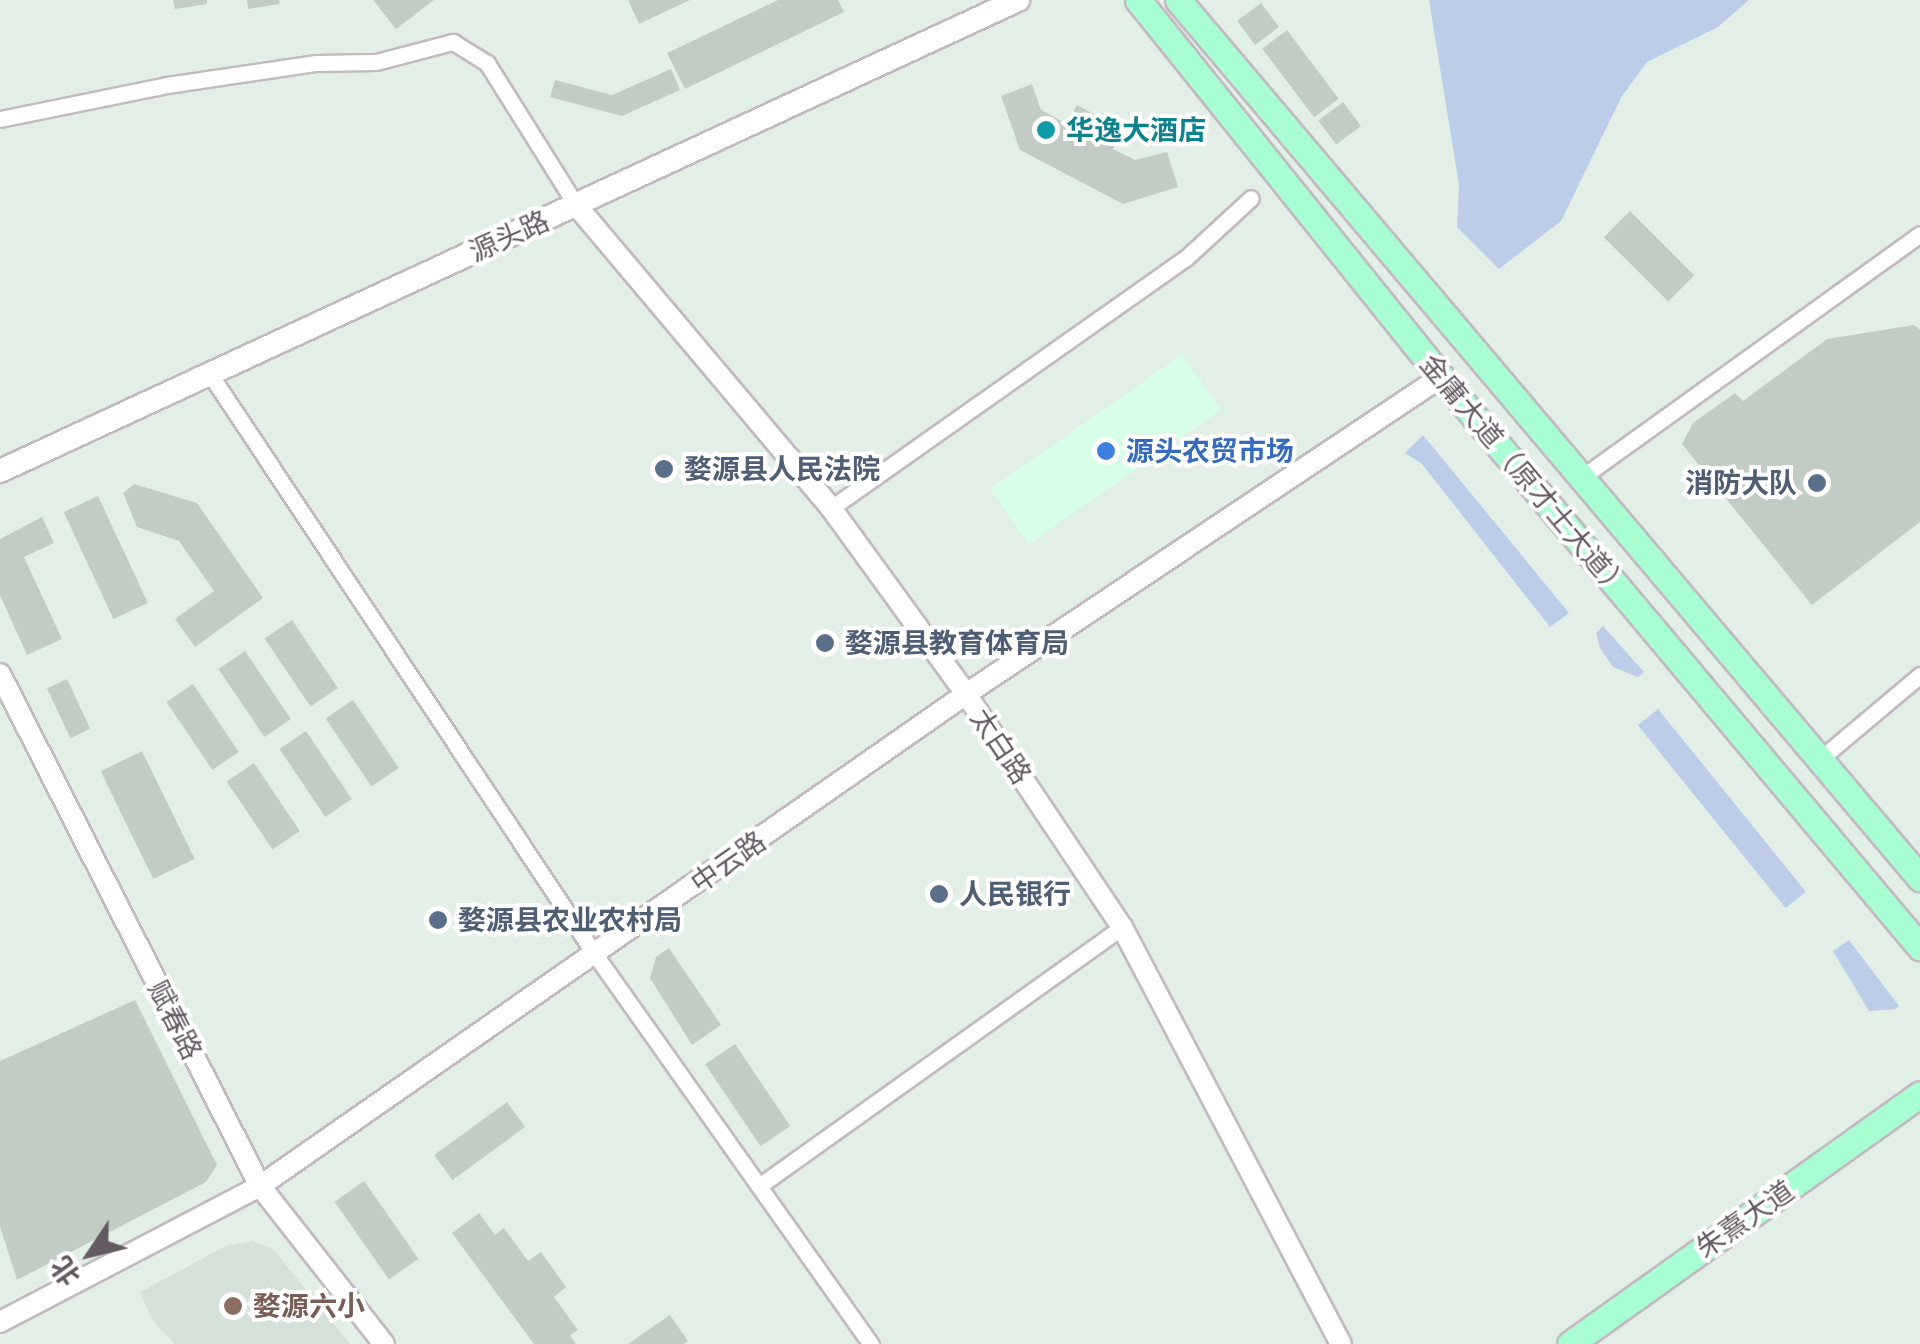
<!DOCTYPE html>
<html>
<head>
<meta charset="utf-8">
<style>
  body { margin:0 }
  #map { position:relative; width:1920px; height:1344px; overflow:hidden; background:#e2efe7; font-family:"Golos Text","Noto Sans SC",sans-serif }
  div>[style] { position:absolute }
  .commercial>* { inset:0; background:#d7ffe8; transform-origin:0 0 }
  .education>* { inset:0; background:#d3e1d8 }
  .green>* { inset:0; background:#bdcce8; transform-origin:0 0 }
  .building>* { inset:0; background:#c1ccc5; transform-origin:0 0 }
  .roads { filter:drop-shadow(2px 0 #c2bac0) drop-shadow(-2px 0 #c2bac0) drop-shadow(0 2px #c2bac0) drop-shadow(0 -2px #c2bac0) }
  .minor>* { height:15px; margin:-7.5px; padding:0 7.5px; transform-origin:7.5px; border-radius:7.5px; background:#fff }
  .tertiary>* { height:20px; margin:-10px; padding:0 10px; transform-origin:10px; border-radius:10px; background:#fff }
  .secondary>* { height:22px; margin:-11px; padding:0 11px; transform-origin:11px; border-radius:11px; background:#fff }
  .primary>* { height:25px; margin:-12.5px; padding:0 12.5px; transform-origin:12.5px; border-radius:12.5px; background:#a7ffd2 }
  .dots>* { width:28px; height:28px; translate:-50% -50%; box-sizing:border-box; border:5px solid #fff; border-radius:50% }
  span { translate:-50% -50%; white-space:nowrap; text-align:center; line-height:1.15; -webkit-text-stroke:8px #fff; paint-order:stroke }
  .culture-label { font-size:28px; color:#0d838f; font-weight:700 }
  .left { translate:0 -50%; text-align:left }
  .street-label { font-size:28px; color:#645a62 }
  .shop-label { font-size:28px; color:#366cbe; font-weight:700 }
  .service-label { font-size:28px; color:#4e5e75; font-weight:700 }
  .right { translate:-100% -50%; text-align:right }
  .education-label { font-size:28px; color:#785e54; font-weight:700 }
  .north { position:absolute; left:40px; top:1204px; width:100px; height:100px; -webkit-text-stroke:8px #fff; paint-order:stroke; rotate:235deg; font-size:28px; font-weight:700; line-height:40px; text-align:center; color:#645a62 }
  .north::after { content:''; display:block; margin:auto; width:35px; height:45px; background:#645a62; clip-path:polygon(50% 0,100% 100%,50% 72%,0 100%) }
</style>
</head>
<body>
<div id="map">
  <div class="commercial">
    <i style="left:1182px;top:355px;width:67px;height:234px;rotate:55deg"></i>
  </div>
  <div class="education">
    <i style="clip-path:polygon(253px 1241px,274px 1250px,350px 1344px,175px 1344px,152px 1320px,140px 1292px,228px 1245px)"></i>
  </div>
  <div class="green">
    <i style="clip-path:polygon(1429px 0,1749px 0,1718px 27px,1647px 62px,1622px 96px,1561px 221px,1499px 269px,1457px 227px,1459px 185px)"></i>
    <i style="clip-path:polygon(1423px 435px,1569px 613px,1550px 627px,1422px 464px,1405px 453px)"></i>
    <i style="clip-path:polygon(1603px 626px,1644px 672px,1638px 677px,1613px 667px,1600px 648px,1596px 633px)"></i>
    <i style="left:1658px;top:709px;width:235px;height:26px;rotate:51deg"></i>
    <i style="clip-path:polygon(1849px 940px,1899px 1006px,1896px 1009px,1869px 1011px,1833px 951px)"></i>
  </div>
  <div class="building">
    <i style="clip-path:polygon(173px 0,207px 0,207px 4px,175px 9px)"></i>
    <i style="clip-path:polygon(247px 0,279px 0,280px 4px,248px 9px)"></i>
    <i style="clip-path:polygon(373px 0,434px 0,396px 29px)"></i>
    <i style="clip-path:polygon(628px 0,690px 0,639px 24px)"></i>
    <i style="clip-path:polygon(778px 0,838px 0,844px 12px,685px 89px,667px 53px)"></i>
    <i style="left:1261px;top:3px;width:30px;height:30px;rotate:53deg"></i>
    <i style="left:1287px;top:30px;width:86px;height:31px;rotate:53deg"></i>
    <i style="clip-path:polygon(671px 69px,680px 90px,622px 116px,550px 97px,555px 80px,612px 95px)"></i>
    <i style="clip-path:polygon(1032px 84px,1041px 110px,1067px 124px,1077px 105px,1123px 130px,1113px 149px,1135px 160px,1167px 152px,1178px 187px,1123px 204px,1020px 150px,1001px 96px)"></i>
    <i style="left:1343px;top:102px;width:30px;height:31px;rotate:53deg"></i>
    <i style="left:1630px;top:211px;width:91px;height:37px;rotate:45deg"></i>
    <i style="clip-path:polygon(1914px 325px,1920px 330px,1920px 522px,1812px 605px,1682px 444px,1693px 423px,1735px 393px,1743px 401px,1827px 339px)"></i>
    <i style="clip-path:polygon(134px 484px,197px 503px,263px 598px,195px 647px,175px 619px,214px 591px,179px 541px,137px 527px,123px 493px)"></i>
    <i style="left:98px;top:496px;width:118px;height:38px;rotate:65deg"></i>
    <i style="clip-path:polygon(42px 517px,54px 543px,24px 557px,62px 639px,27px 655px,0 595px,0 539px)"></i>
    <i style="left:292px;top:620px;width:82px;height:33px;rotate:56deg"></i>
    <i style="left:245px;top:651px;width:82px;height:32px;rotate:56deg"></i>
    <i style="left:67px;top:679px;width:55px;height:22px;rotate:65deg"></i>
    <i style="left:193px;top:684px;width:82px;height:32px;rotate:56deg"></i>
    <i style="left:353px;top:700px;width:82px;height:33px;rotate:56deg"></i>
    <i style="left:306px;top:731px;width:82px;height:32px;rotate:56deg"></i>
    <i style="left:142px;top:751px;width:120px;height:46px;rotate:64deg"></i>
    <i style="left:254px;top:763px;width:82px;height:33px;rotate:56deg"></i>
    <i style="clip-path:polygon(669px 948px,721px 1025px,692px 1045px,650px 978px,656px 957px)"></i>
    <i style="clip-path:polygon(135px 1000px,217px 1165px,206px 1182px,17px 1280px,0 1226px,0 1061px)"></i>
    <i style="left:735px;top:1044px;width:99px;height:36px;rotate:56deg"></i>
    <i style="left:507px;top:1102px;width:31px;height:90px;rotate:54deg"></i>
    <i style="left:364px;top:1181px;width:95px;height:36px;rotate:55deg"></i>
    <i style="clip-path:polygon(479px 1213px,495px 1235px,504px 1228px,528px 1261px,541px 1252px,566px 1287px,554px 1297px,578px 1330px,570px 1335px,576px 1344px,534px 1344px,452px 1233px)"></i>
    <i style="clip-path:polygon(670px 1315px,688px 1341px,684px 1344px,628px 1344px)"></i>
  </div>
  <div class="roads">
    <div class="minor">
      <i style="left:0;top:119px;width:170px;rotate:-11.5deg"></i>
      <i style="left:167px;top:85px;width:151px;rotate:-8.4deg"></i>
      <i style="left:316px;top:63px;width:60px;rotate:-1deg"></i>
      <i style="left:376px;top:62px;width:80px;rotate:-14.6deg"></i>
      <i style="left:453px;top:42px;width:40px;rotate:32deg"></i>
      <i style="left:487px;top:63px;width:168px;rotate:57.9deg"></i>
      <i style="left:208px;top:371px;width:702px;rotate:56.45deg"></i>
      <i style="left:596px;top:956px;width:476px;rotate:54.7deg"></i>
      <i style="left:1578px;top:480px;width:421px;rotate:-35.7deg"></i>
      <i style="left:831px;top:508px;width:434px;rotate:-35.2deg"></i>
      <i style="left:1186px;top:258px;width:88px;rotate:-42.7deg"></i>
      <i style="left:1819px;top:760px;width:132px;rotate:-40.1deg"></i>
      <i style="left:759px;top:1186px;width:446px;rotate:-35.5deg"></i>
    </div>
    <div class="tertiary">
      <i style="left:576px;top:205px;width:396px;rotate:49.9deg"></i>
      <i style="left:831px;top:508px;width:230px;rotate:54deg"></i>
      <i style="left:966px;top:694px;width:280px;rotate:56.2deg"></i>
      <i style="left:1122px;top:927px;width:471px;rotate:62.3deg"></i>
      <i style="left:0;top:674px;width:574px;rotate:63.08deg"></i>
      <i style="left:260px;top:1186px;width:201px;rotate:51.9deg"></i>
      <i style="left:0;top:1322px;width:293px;rotate:-27.6deg"></i>
      <i style="left:260px;top:1186px;width:861px;rotate:-34.87deg"></i>
      <i style="left:966px;top:694px;width:571px;rotate:-33.72deg"></i>
    </div>
    <div class="secondary">
      <i style="left:0;top:471px;width:1122px;rotate:-24.83deg"></i>
    </div>
    <div class="primary">
      <i style="left:1138px;top:0;width:484px;rotate:51.2deg"></i>
      <i style="left:1441px;top:377px;width:745px;rotate:49.96deg"></i>
      <i style="left:1178px;top:0;width:1150px;rotate:49.8deg"></i>
      <i style="left:1570px;top:1344px;width:430px;rotate:-35.5deg"></i>
    </div>
  </div>
  <div class="dots">
    <i style="left:1046px;top:130px;background:#0f9aa8"></i>
    <i style="left:1106px;top:451px;background:#3f7fe0"></i>
    <i style="left:664px;top:469px;background:#5c6f8a"></i>
    <i style="left:1817px;top:483px;background:#5c6f8a"></i>
    <i style="left:825px;top:643px;background:#5c6f8a"></i>
    <i style="left:939px;top:894px;background:#5c6f8a"></i>
    <i style="left:438px;top:920px;background:#5c6f8a"></i>
    <i style="left:233px;top:1306px;background:#8d6e63"></i>
  </div>
  <div class="culture-label">
    <span class="left" style="left:1066px;top:130px">华逸大酒店</span>
  </div>
  <div class="street-label">
    <span style="left:509px;top:236px;rotate:-24deg">源头路</span>
    <span style="left:1525px;top:476px;rotate:50deg">金庸大道（原才士大道）</span>
    <span style="left:1001px;top:746px;rotate:56deg">太白路</span>
    <span style="left:728px;top:862px;rotate:-35deg">中云路</span>
    <span style="left:175px;top:1020px;rotate:63deg">赋春路</span>
    <span style="left:1745px;top:1219px;rotate:-35deg">朱熹大道</span>
  </div>
  <div class="shop-label">
    <span class="left" style="left:1126px;top:451px">源头农贸市场</span>
  </div>
  <div class="service-label">
    <span class="left" style="left:684px;top:469px">婺源县人民法院</span>
    <span class="right" style="left:1797px;top:483px">消防大队</span>
    <span class="left" style="left:845px;top:643px">婺源县教育体育局</span>
    <span class="left" style="left:959px;top:894px">人民银行</span>
    <span class="left" style="left:458px;top:920px">婺源县农业农村局</span>
  </div>
  <div class="education-label">
    <span class="left" style="left:253px;top:1306px">婺源六小</span>
  </div>
  <div class="north">北</div>
</div>
</body>
</html>
